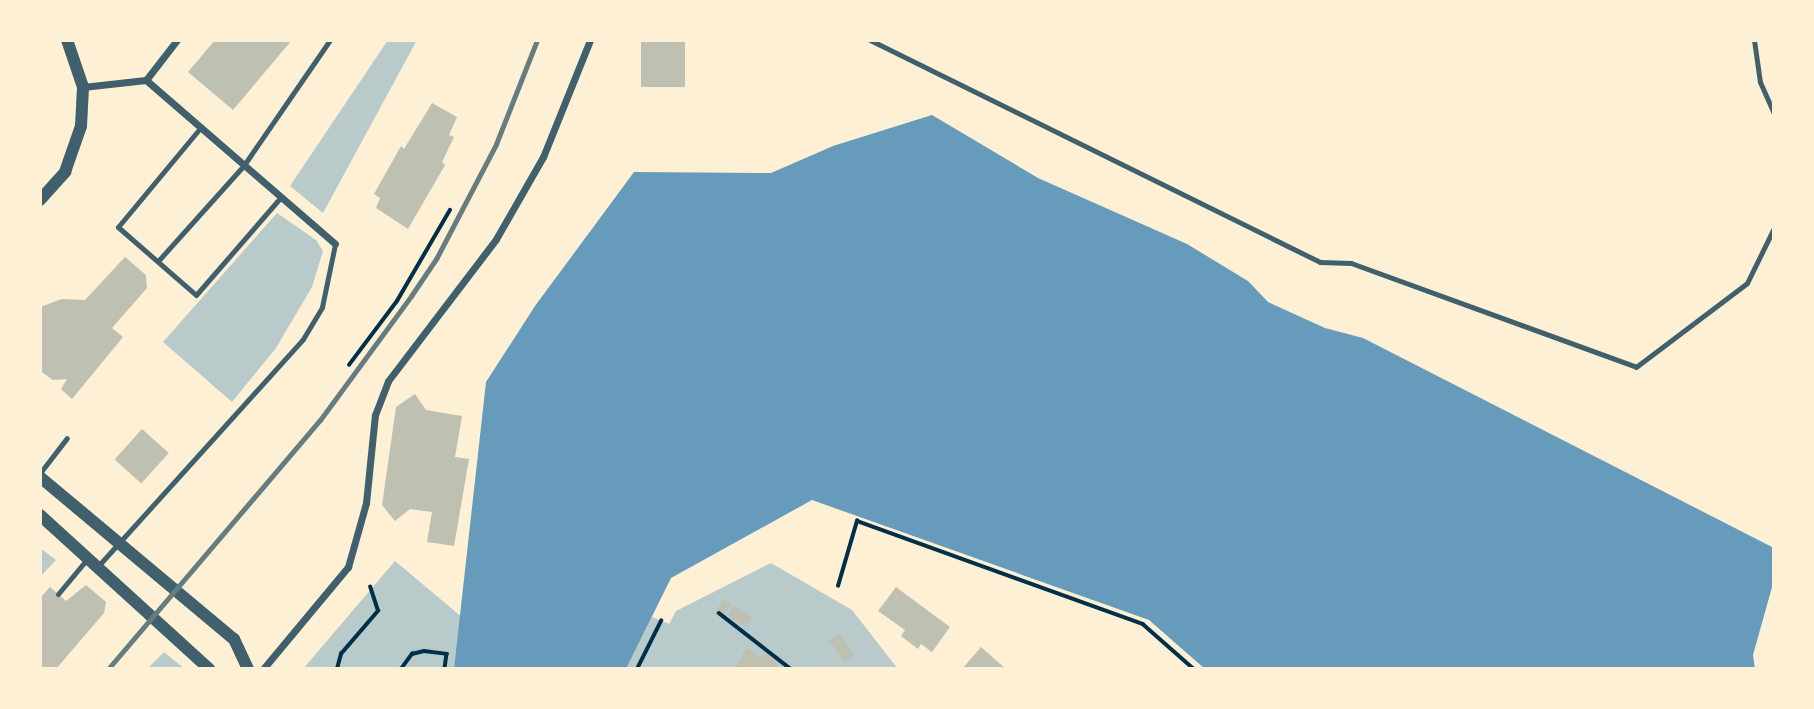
<!DOCTYPE html>
<html>
<head>
<meta charset="utf-8">
<style>
  body { margin:0 }
  #map { position:relative; width:1814px; height:709px; overflow:hidden; background:#fdf0d5; font-family:"Alegreya Sans",sans-serif }
  div>[style] { position:absolute }
  .green>* { inset:0; background:#b9caca }
  .water>* { inset:0; background:#669bbc }
  .building>* { inset:0; background:#bec0b2; transform-origin:0 0 }
  .path>* { height:3.5px; margin:-1.75px; padding:0 1.75px; transform-origin:1.75px; border-radius:1.75px; background:#003049 }
  .service>* { height:5px; margin:-2.5px; padding:0 2.5px; transform-origin:2.5px; border-radius:2.5px; background:#3f606c }
  .minor>* { height:7px; margin:-3.5px; padding:0 3.5px; transform-origin:3.5px; border-radius:3.5px; background:#3f606c }
  .tertiary>* { height:12px; margin:-6px; padding:0 6px; transform-origin:6px; border-radius:6px; background:#3f606c }
  .rail>* { height:5px; margin:-2.5px; padding:0 2.5px; transform-origin:2.5px; border-radius:2.5px; background:#657d81 }
  span { translate:-50% -50%; white-space:nowrap; text-align:center; line-height:1.15; -webkit-text-stroke:7px #fdf0d5; paint-order:stroke }
  .frame { position:absolute; inset:0; border:42px solid #fdf0d5; pointer-events:none }
</style>
</head>
<body>
<div id="map">
  <div class="green">
    <i style="clip-path:polygon(388px 40px,417px 40px,323px 213px,290px 186px)"></i>
    <i style="clip-path:polygon(277px 213px,316px 240px,323px 251px,312px 287px,276px 348px,232px 402px,163px 342px)"></i>
    <i style="clip-path:polygon(40px 548px,56px 560px,40px 577px)"></i>
    <i style="clip-path:polygon(395px 561px,463px 618px,454px 669px,303px 669px)"></i>
    <i style="clip-path:polygon(771px 563px,852px 610px,898px 669px,626px 669px,652px 617px,669px 624px,676px 611px)"></i>
    <i style="clip-path:polygon(164px 652px,185px 669px,147px 669px)"></i>
  </div>
  <div class="water">
    <i style="clip-path:polygon(932px 115px,1038px 178px,1187px 244px,1248px 281px,1268px 302px,1325px 328px,1363px 338px,1774px 548px,1774px 580px,1753px 655px,1755px 669px,1205px 669px,1149px 620px,812px 500px,671px 578px,626px 669px,454px 669px,486px 382px,535px 306px,634px 172px,771px 173px,833px 146px)"></i>
  </div>
  <div class="building">
    <i style="clip-path:polygon(215px 40px,292px 40px,233px 110px,188px 72px)"></i>
    <i style="left:641px;top:40px;width:44px;height:47px"></i>
    <i style="clip-path:polygon(432px 103px,457px 117px,449px 135px,454px 137px,442px 162px,445px 165px,408px 229px,376px 208px,380px 198px,374px 194px,401px 146px,404px 149px)"></i>
    <i style="clip-path:polygon(125px 257px,146px 275px,147px 288px,112px 328px,123px 337px,72px 399px,61px 389px,67px 379px,53px 380px,40px 371px,40px 307px,62px 299px,85px 300px)"></i>
    <i style="clip-path:polygon(415px 394px,426px 410px,462px 416px,455px 457px,469px 459px,454px 546px,427px 542px,432px 512px,410px 509px,395px 521px,382px 505px,396px 407px)"></i>
    <i style="left:142px;top:429px;width:36px;height:41px;rotate:42deg"></i>
    <i style="clip-path:polygon(86px 585px,106px 602px,104px 613px,56px 669px,40px 669px,40px 598px,50px 587px,66px 601px)"></i>
    <i style="clip-path:polygon(896px 587px,950px 627px,932px 652px,921px 644px,918px 649px,901px 636px,905px 630px,878px 611px)"></i>
    <i style="left:724px;top:599px;width:9px;height:13px;rotate:36deg"></i>
    <i style="left:733px;top:606px;width:22px;height:11px;rotate:32deg"></i>
    <i style="left:839px;top:633px;width:27px;height:12px;rotate:56deg"></i>
    <i style="clip-path:polygon(981px 647px,1006px 669px,962px 669px)"></i>
    <i style="clip-path:polygon(746px 648px,762px 658px,767px 652px,779px 660px,776px 665px,782px 669px,735px 669px)"></i>
  </div>
  <div class="path">
    <i style="left:349px;top:365px;width:80px;rotate:-53.1deg"></i>
    <i style="left:397px;top:301px;width:105px;rotate:-59.8deg"></i>
    <i style="left:838px;top:586px;width:68px;rotate:-73.7deg"></i>
    <i style="left:857px;top:521px;width:304px;rotate:19.8deg"></i>
    <i style="left:1143px;top:624px;width:68px;rotate:41.4deg"></i>
    <i style="left:719px;top:613px;width:91px;rotate:37.9deg"></i>
    <i style="left:337px;top:669px;width:16px;rotate:-75deg"></i>
    <i style="left:341px;top:654px;width:57px;rotate:-49.3deg"></i>
    <i style="left:378px;top:611px;width:25px;rotate:-108deg"></i>
    <i style="left:401px;top:669px;width:19px;rotate:-54deg"></i>
    <i style="left:412px;top:654px;width:12px;rotate:-14deg"></i>
    <i style="left:424px;top:651px;width:23px;rotate:7deg"></i>
    <i style="left:447px;top:654px;width:15px;rotate:98deg"></i>
    <i style="left:637px;top:669px;width:54px;rotate:-63.4deg"></i>
  </div>
  <div class="service">
    <i style="left:870px;top:40px;width:502px;rotate:26.26deg"></i>
    <i style="left:1320px;top:262px;width:31px;rotate:2deg"></i>
    <i style="left:1351px;top:263px;width:303px;rotate:20deg"></i>
    <i style="left:1636px;top:367px;width:139px;rotate:-37.1deg"></i>
    <i style="left:1747px;top:283px;width:61px;rotate:-63.9deg"></i>
    <i style="left:1754px;top:40px;width:42px;rotate:81.9deg"></i>
    <i style="left:1760px;top:82px;width:35px;rotate:66deg"></i>
    <i style="left:201px;top:127px;width:130px;rotate:129.7deg"></i>
    <i style="left:118px;top:227px;width:103px;rotate:41.1deg"></i>
    <i style="left:196px;top:295px;width:130px;rotate:-49.1deg"></i>
    <i style="left:158px;top:261px;width:129px;rotate:-48.1deg"></i>
    <i style="left:244px;top:165px;width:152px;rotate:-55.5deg"></i>
    <i style="left:40px;top:473px;width:44px;rotate:-52.4deg"></i>
    <i style="left:99px;top:565px;width:304px;rotate:-47.9deg"></i>
    <i style="left:303px;top:339px;width:37px;rotate:-59deg"></i>
    <i style="left:322px;top:307px;width:64px;rotate:-78.3deg"></i>
    <i style="left:58px;top:594px;width:47px;rotate:-50.2deg"></i>
  </div>
  <div class="minor">
    <i style="left:146px;top:80px;width:250px;rotate:40.9deg"></i>
    <i style="left:83px;top:87px;width:63px;rotate:-6.3deg"></i>
    <i style="left:146px;top:80px;width:51px;rotate:-52.2deg"></i>
    <i style="left:263px;top:669px;width:133px;rotate:-50.2deg"></i>
    <i style="left:348px;top:567px;width:66px;rotate:-74.3deg"></i>
    <i style="left:366px;top:503px;width:88px;rotate:-84.2deg"></i>
    <i style="left:375px;top:415px;width:36px;rotate:-69deg"></i>
    <i style="left:388px;top:381px;width:178px;rotate:-52.7deg"></i>
    <i style="left:496px;top:239px;width:95px;rotate:-60.2deg"></i>
    <i style="left:543px;top:157px;width:126px;rotate:-68.1deg"></i>
  </div>
  <div class="tertiary">
    <i style="left:40px;top:200px;width:38px;rotate:-48deg"></i>
    <i style="left:65px;top:172px;width:49px;rotate:-70.8deg"></i>
    <i style="left:81px;top:126px;width:39px;rotate:-87deg"></i>
    <i style="left:83px;top:87px;width:50px;rotate:-108.8deg"></i>
    <i style="left:40px;top:477px;width:253px;rotate:39.9deg"></i>
    <i style="left:234px;top:639px;width:33px;rotate:65deg"></i>
    <i style="left:40px;top:515px;width:229px;rotate:42.3deg"></i>
  </div>
  <div class="rail">
    <i style="left:108px;top:669px;width:327px;rotate:-49.6deg"></i>
    <i style="left:320px;top:420px;width:154px;rotate:-53.7deg"></i>
    <i style="left:411px;top:296px;width:45px;rotate:-56deg"></i>
    <i style="left:436px;top:259px;width:130px;rotate:-62.4deg"></i>
    <i style="left:496px;top:144px;width:112px;rotate:-68.5deg"></i>
  </div>
  <div class="frame"></div>
</div>
</body>
</html>
